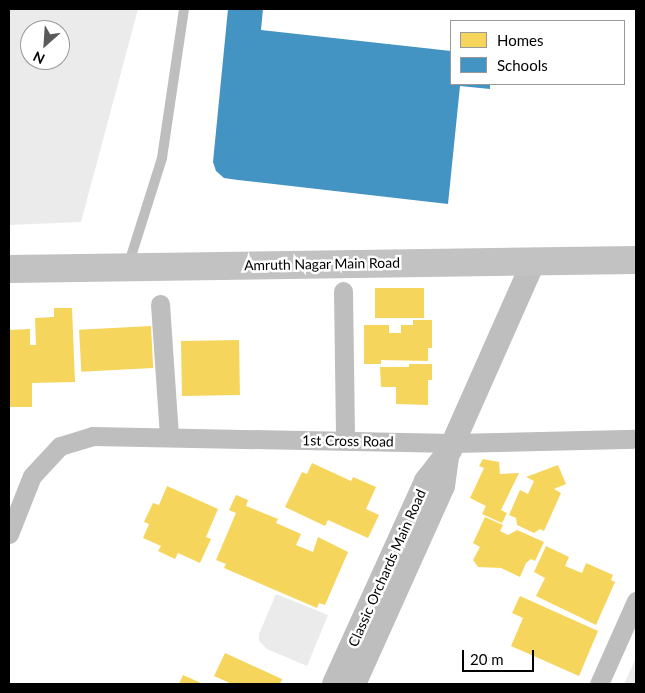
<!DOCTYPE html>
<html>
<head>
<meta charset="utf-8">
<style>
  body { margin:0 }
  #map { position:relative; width:645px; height:693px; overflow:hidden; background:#fff; font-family:Lato,sans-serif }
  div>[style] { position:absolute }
  .green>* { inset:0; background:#ebebeb }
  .homes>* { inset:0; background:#f6d55c; transform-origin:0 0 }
  .schools>* { inset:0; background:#4393c3 }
  .service>* { height:10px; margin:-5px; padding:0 5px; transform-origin:5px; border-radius:5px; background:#bebebe }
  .minor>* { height:19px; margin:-9.5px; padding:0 9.5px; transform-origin:9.5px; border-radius:9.5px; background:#bebebe }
  .tertiary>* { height:24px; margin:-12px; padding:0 12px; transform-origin:12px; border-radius:12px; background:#bebebe }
  .secondary>* { height:28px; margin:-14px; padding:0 14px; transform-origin:14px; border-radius:14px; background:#c2c2c2 }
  span { translate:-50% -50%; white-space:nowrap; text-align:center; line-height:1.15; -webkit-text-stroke:5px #fff; paint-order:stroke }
  .street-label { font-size:14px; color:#000 }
  .frame { position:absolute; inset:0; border:10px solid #000; pointer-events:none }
  .legend { position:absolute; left:450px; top:20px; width:175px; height:65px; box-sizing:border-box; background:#fff; border:1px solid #999; margin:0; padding:6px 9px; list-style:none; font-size:15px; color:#000 }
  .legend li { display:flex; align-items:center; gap:10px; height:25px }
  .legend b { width:25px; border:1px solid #999 }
  .north { position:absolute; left:20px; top:20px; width:50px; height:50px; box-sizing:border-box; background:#fff; border:1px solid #999; border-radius:50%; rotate:206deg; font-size:14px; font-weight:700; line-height:20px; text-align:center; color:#000 }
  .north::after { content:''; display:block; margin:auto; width:18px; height:22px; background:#595959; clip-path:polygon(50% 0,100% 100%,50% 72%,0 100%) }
  .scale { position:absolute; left:462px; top:650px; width:72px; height:22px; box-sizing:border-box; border:2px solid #000; border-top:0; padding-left:6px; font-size:15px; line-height:18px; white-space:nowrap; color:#000; -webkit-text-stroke:4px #fff; paint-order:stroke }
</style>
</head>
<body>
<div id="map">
  <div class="green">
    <i style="clip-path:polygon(evenodd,9px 9px,138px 9px,81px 222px,9px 225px,9px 9px,30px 30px,60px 30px,60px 60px,30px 60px,30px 30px)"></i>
    <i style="clip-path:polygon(276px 594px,328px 615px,307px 666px,267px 649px,259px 641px,259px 634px)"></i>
    <i style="clip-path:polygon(636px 658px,636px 684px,624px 684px)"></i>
  </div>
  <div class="homes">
    <i style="left:375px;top:288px;width:49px;height:30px"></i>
    <i style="clip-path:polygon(54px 308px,72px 308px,75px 382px,32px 383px,32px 407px,9px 407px,9px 330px,30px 329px,30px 345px,36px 345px,35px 318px,54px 317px)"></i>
    <i style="clip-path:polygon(413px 320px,432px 320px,432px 348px,428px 348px,428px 361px,381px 360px,381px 364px,364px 364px,364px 325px,389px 325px,389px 333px,401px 333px,401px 325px,413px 325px)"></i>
    <i style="left:151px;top:326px;width:42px;height:72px;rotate:87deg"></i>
    <i style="left:239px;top:340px;width:55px;height:58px;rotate:89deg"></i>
    <i style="clip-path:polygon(409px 364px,432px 364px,432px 380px,428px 380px,428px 405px,396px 404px,396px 387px,381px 387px,380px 367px,409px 367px)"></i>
    <i style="clip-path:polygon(483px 459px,499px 462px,500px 474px,519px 473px,501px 510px,507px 513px,502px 523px,482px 514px,486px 506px,470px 498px,484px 468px,479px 466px)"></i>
    <i style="clip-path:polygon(312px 463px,351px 481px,353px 477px,376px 487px,366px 509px,379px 515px,368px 538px,328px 520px,325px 526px,285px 507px,302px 472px,307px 474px)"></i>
    <i style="clip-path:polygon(558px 465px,566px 484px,554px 489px,561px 493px,544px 531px,540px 529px,534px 533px,517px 525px,516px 518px,509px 515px,520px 490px,528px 494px,534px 481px,526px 477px)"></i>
    <i style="clip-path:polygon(167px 486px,218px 509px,206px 537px,211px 539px,200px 563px,178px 553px,175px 559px,158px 551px,161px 546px,143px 538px,149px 524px,144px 522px,153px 503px,159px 505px)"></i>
    <i style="clip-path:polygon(236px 495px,248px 500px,246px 506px,278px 519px,276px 523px,301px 534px,296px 545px,313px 552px,318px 537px,348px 552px,325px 605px,319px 603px,317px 608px,224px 568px,226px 564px,216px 560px,236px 513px,229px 510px)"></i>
    <i style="clip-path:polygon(485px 517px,503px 525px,500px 531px,508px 535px,517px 530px,544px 542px,535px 561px,531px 559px,526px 563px,520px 577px,501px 568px,478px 567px,473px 560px,480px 547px,473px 543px)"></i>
    <i style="clip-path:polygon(546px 546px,569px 557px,565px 566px,582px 573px,586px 563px,613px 575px,611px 580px,615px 582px,596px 625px,536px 596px,545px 578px,534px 572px)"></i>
    <i style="clip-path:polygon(520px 596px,598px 631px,579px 676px,511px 646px,523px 618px,512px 613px)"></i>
    <i style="clip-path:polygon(225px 653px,282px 679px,280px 684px,232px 684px,214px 676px)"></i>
    <i style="clip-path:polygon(183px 675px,203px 684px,179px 684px)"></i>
  </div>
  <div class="schools">
    <i style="clip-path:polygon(228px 9px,263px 9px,261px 30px,451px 51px,451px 84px,490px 84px,490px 89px,460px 86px,448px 204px,238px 180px,224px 178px,216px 171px,213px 162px)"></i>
  </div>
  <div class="service">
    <i style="left:128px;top:266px;width:113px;rotate:-72.5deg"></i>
    <i style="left:162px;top:158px;width:151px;rotate:-81.6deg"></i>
  </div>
  <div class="minor">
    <i style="left:343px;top:291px;width:149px;rotate:89.2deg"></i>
    <i style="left:160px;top:304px;width:133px;rotate:86.1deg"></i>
    <i style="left:9px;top:534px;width:62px;rotate:-68.4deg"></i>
    <i style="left:32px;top:476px;width:41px;rotate:-47deg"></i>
    <i style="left:60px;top:446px;width:34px;rotate:-17deg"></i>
    <i style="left:92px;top:436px;width:361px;rotate:1.1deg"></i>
    <i style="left:453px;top:443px;width:183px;rotate:-1.3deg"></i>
    <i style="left:599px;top:684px;width:91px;rotate:-66deg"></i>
  </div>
  <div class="tertiary">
    <i style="left:334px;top:684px;width:223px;rotate:-65.6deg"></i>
    <i style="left:426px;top:481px;width:39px;rotate:-52deg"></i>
    <i style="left:450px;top:450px;width:208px;rotate:-66.1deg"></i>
    <i style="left:354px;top:684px;width:217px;rotate:-65.8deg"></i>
    <i style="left:443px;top:486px;width:30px;rotate:-82deg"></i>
  </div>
  <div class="secondary">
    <i style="left:9px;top:269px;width:627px;rotate:-0.82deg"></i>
  </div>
  <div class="street-label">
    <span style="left:322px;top:264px;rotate:-1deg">Amruth Nagar Main Road</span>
    <span style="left:348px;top:441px;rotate:1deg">1st Cross Road</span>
    <span style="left:387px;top:568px;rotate:-66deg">Classic Orchards Main Road</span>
  </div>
  <div class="frame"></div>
  <ul class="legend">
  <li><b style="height:14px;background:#f6d55c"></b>Homes</li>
  <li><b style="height:14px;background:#4393c3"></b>Schools</li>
  </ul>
  <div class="north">N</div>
  <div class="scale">20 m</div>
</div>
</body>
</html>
